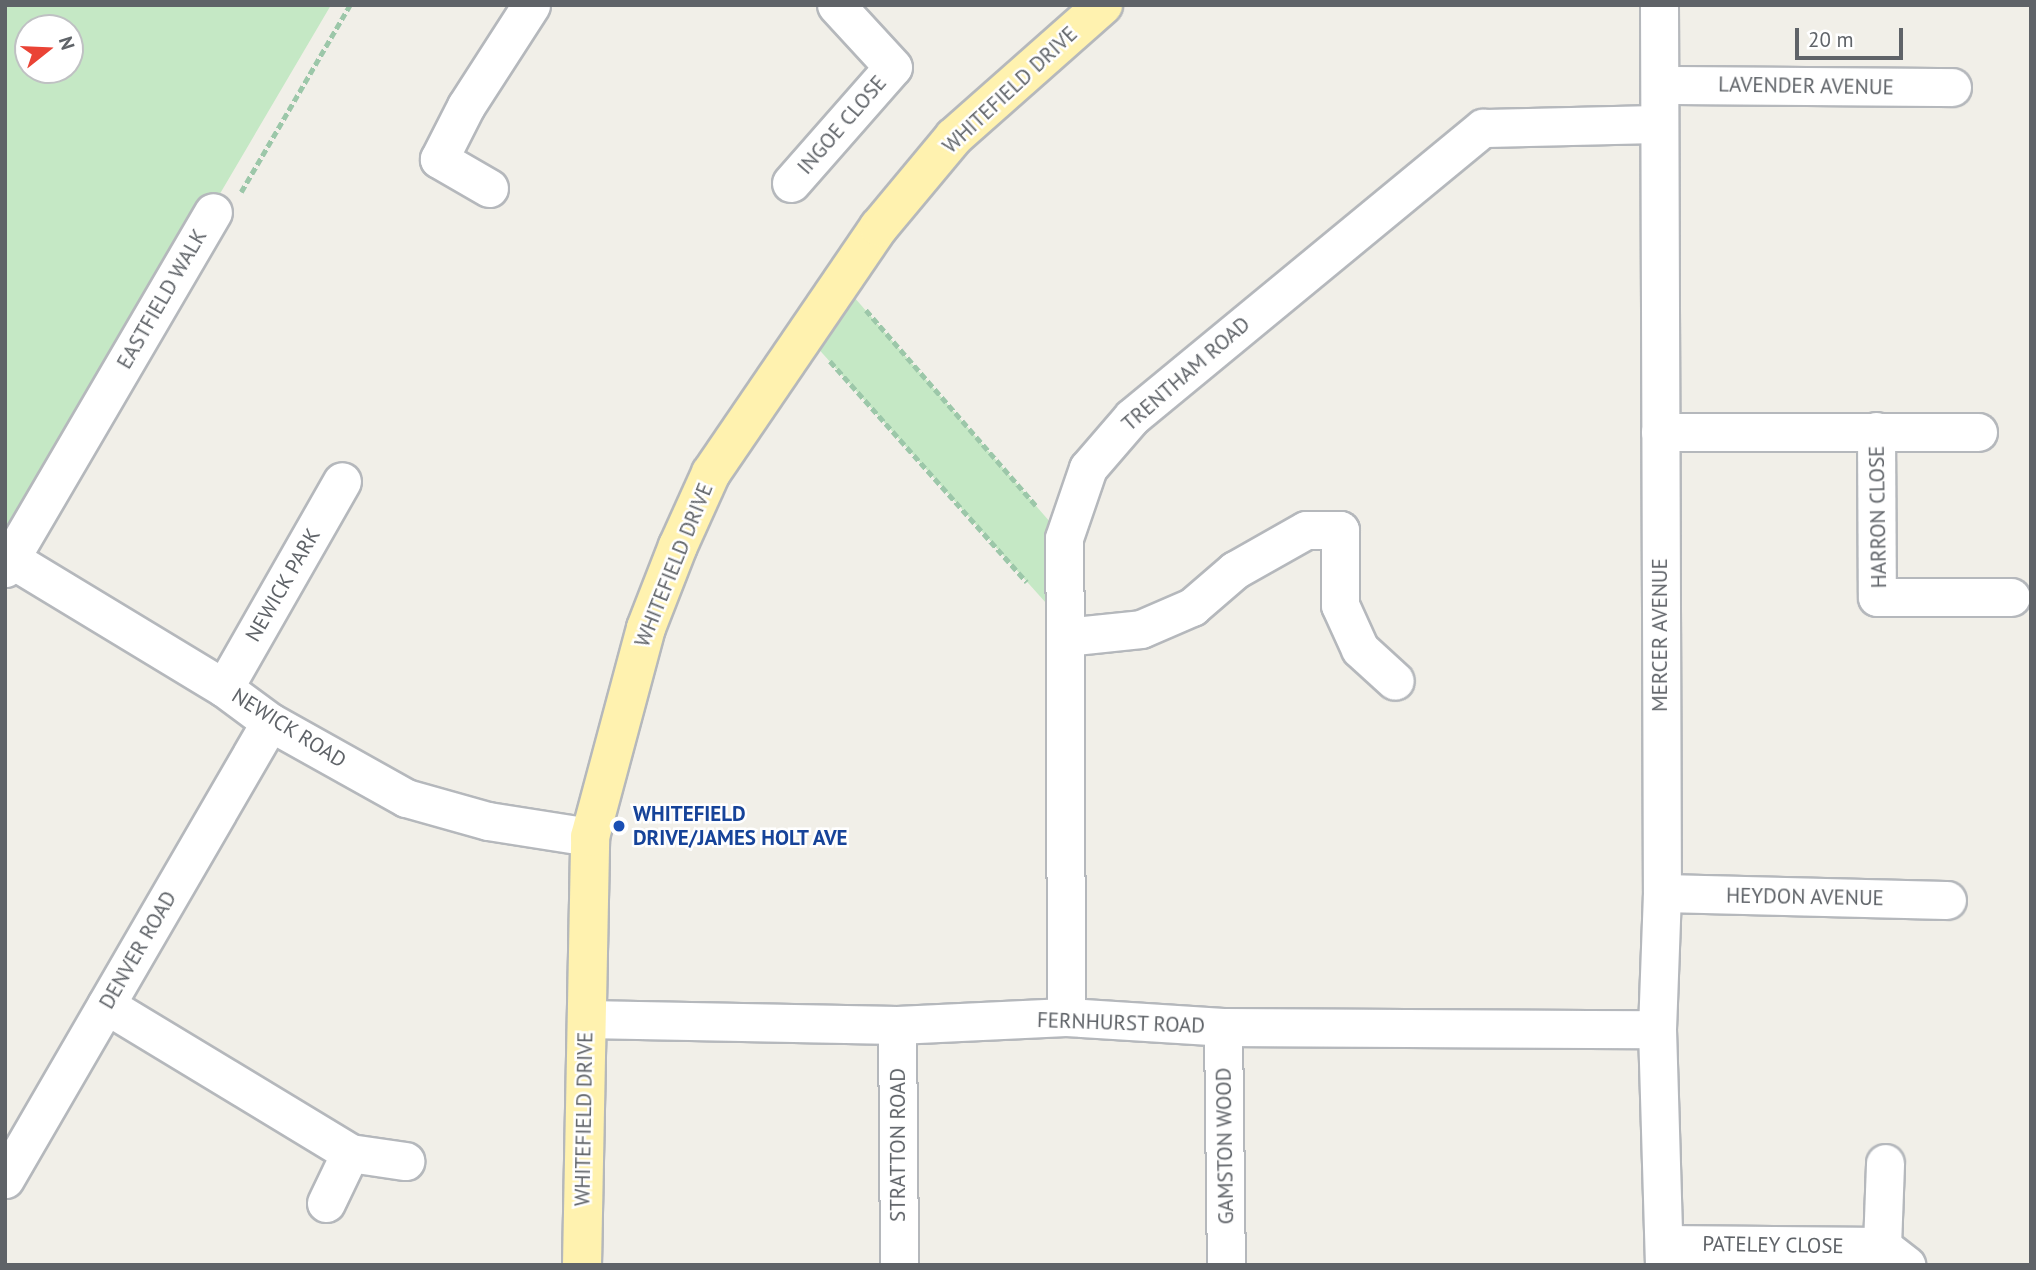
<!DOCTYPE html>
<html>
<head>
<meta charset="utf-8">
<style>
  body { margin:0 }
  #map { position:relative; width:2036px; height:1270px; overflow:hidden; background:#f1efe8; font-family:"PT Sans",sans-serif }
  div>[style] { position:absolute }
  .green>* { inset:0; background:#c5e8c5 }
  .path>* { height:4.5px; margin-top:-2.25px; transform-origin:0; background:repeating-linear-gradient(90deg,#9cc7a9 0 7px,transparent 0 10.5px) }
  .roads { filter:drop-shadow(2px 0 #b5b8bc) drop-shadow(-2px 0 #b5b8bc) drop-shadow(0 2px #b5b8bc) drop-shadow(0 -2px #b5b8bc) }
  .minor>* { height:37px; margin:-18.5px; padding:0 18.5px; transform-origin:18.5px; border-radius:18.5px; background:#fff }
  .major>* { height:38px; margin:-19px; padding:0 19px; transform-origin:19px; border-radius:19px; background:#fff2af }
  .dots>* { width:19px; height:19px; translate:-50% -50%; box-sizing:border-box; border:4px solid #fff; border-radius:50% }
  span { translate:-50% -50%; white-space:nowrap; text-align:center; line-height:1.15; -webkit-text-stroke:5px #fff; paint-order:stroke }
  .street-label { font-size:21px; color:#5f6368 }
  .transit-label { font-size:21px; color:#164399; font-weight:700 }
  .left { translate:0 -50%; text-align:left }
  .frame { position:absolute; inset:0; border:7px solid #5f6368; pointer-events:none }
  .north { position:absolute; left:14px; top:14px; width:70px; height:70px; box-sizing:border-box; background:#fff; border:2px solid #bfc1c3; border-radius:50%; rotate:72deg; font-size:19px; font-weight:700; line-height:28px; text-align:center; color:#5f6368 }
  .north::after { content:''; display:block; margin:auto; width:24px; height:32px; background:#ea4335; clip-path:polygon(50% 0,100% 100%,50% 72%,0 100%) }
  .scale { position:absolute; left:1795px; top:28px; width:108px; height:32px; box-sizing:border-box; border:4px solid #5f6368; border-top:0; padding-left:9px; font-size:21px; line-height:24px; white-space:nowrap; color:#5f6368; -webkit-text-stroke:5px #fff; paint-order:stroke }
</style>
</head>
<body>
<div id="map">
  <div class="green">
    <i style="clip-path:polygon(evenodd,5px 5px,331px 5px,5px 559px,5px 5px,28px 28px,70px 28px,70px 70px,28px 70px,28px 28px)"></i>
    <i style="clip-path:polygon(840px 281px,1064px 538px,1064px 623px,806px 335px)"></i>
  </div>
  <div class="path">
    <i style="left:241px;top:192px;width:216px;rotate:-59.8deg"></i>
    <i style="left:866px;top:310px;width:261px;rotate:49deg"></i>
    <i style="left:830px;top:361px;width:296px;rotate:48.3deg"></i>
  </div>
  <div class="roads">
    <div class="minor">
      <i style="left:1659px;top:5px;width:888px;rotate:89.81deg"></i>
      <i style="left:1662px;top:893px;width:136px;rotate:92.1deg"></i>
      <i style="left:1657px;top:1029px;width:236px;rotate:88.3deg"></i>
      <i style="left:1660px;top:85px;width:292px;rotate:0.4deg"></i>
      <i style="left:791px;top:183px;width:154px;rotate:-48.7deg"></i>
      <i style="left:893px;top:67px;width:84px;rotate:-132.6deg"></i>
      <i style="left:489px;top:188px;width:58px;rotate:-149.9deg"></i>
      <i style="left:439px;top:159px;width:59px;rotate:-63deg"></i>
      <i style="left:466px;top:106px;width:120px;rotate:-57.2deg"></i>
      <i style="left:1876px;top:431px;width:166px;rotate:89.7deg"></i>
      <i style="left:1877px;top:597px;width:134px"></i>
      <i style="left:1660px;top:432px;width:318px"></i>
      <i style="left:11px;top:559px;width:249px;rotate:31.2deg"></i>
      <i style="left:224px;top:688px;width:57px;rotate:36.5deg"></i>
      <i style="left:270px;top:722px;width:156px;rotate:29.2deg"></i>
      <i style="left:406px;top:798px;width:85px;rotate:15.7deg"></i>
      <i style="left:488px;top:821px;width:103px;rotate:8.9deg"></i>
      <i style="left:5px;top:568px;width:412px;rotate:-59.7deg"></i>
      <i style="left:1065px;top:637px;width:76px;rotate:-6deg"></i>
      <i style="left:1141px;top:629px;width:56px;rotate:-23.3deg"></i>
      <i style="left:1192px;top:607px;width:57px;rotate:-40.7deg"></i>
      <i style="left:1235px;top:570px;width:81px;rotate:-29.4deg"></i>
      <i style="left:1306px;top:530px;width:34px"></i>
      <i style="left:1340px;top:530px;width:75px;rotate:90deg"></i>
      <i style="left:1340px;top:605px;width:48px;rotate:65.6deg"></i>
      <i style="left:1360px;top:649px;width:47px;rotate:42.4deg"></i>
      <i style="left:224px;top:688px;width:238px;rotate:-60.3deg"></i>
      <i style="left:1662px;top:893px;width:285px;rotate:1.4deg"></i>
      <i style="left:106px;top:1005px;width:285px;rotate:31.2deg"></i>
      <i style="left:350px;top:1153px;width:56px;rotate:8.3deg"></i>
      <i style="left:1066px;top:1017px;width:479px;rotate:-90.2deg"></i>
      <i style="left:1064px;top:538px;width:74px;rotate:-71.1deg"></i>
      <i style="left:1088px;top:468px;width:67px;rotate:-49.2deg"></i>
      <i style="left:1132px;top:417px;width:455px;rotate:-39.5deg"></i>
      <i style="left:1483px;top:128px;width:176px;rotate:-1.3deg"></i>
      <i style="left:586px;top:1019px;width:311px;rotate:1.1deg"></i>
      <i style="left:897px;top:1025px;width:169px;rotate:-2.7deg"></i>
      <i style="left:1066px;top:1017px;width:157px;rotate:3.6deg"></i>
      <i style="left:1223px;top:1027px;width:434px;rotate:0.3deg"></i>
      <i style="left:897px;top:1025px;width:240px;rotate:89.5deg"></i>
      <i style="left:1223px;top:1027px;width:238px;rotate:89.3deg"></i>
      <i style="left:5px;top:1179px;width:528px;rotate:-59.89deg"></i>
      <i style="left:326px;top:1203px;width:55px;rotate:-64.4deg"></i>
      <i style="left:1664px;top:1244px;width:218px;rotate:0.5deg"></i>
      <i style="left:1882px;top:1246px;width:31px;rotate:38deg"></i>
      <i style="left:1882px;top:1246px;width:83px;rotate:-87.9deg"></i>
    </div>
    <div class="major">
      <i style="left:582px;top:1265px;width:428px;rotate:-88.9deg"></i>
      <i style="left:590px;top:837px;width:216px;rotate:-75deg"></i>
      <i style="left:646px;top:628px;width:88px;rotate:-68.7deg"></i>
      <i style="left:678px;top:546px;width:80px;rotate:-65.7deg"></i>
      <i style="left:711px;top:473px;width:298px;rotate:-55.7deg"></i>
      <i style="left:879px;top:227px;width:117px;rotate:-50.2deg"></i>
      <i style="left:954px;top:137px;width:199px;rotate:-41.5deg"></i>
    </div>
  </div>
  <div class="dots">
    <i style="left:619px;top:826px;background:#1a4fb4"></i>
  </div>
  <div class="street-label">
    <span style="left:1806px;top:86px;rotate:1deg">LAVENDER AVENUE</span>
    <span style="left:1010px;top:90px;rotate:-43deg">WHITEFIELD DRIVE</span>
    <span style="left:842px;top:125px;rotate:-49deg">INGOE CLOSE</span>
    <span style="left:162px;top:299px;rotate:-60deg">EASTFIELD WALK</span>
    <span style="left:1186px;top:374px;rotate:-41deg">TRENTHAM ROAD</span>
    <span style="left:1878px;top:517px;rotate:-91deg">HARRON CLOSE</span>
    <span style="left:674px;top:565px;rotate:-68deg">WHITEFIELD DRIVE</span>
    <span style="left:283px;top:585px;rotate:-60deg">NEWICK PARK</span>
    <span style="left:1660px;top:635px;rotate:-90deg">MERCER AVENUE</span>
    <span style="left:289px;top:728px;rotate:32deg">NEWICK ROAD</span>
    <span style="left:1805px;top:897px;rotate:1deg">HEYDON AVENUE</span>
    <span style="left:138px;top:950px;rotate:-60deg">DENVER ROAD</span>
    <span style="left:1121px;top:1023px;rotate:2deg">FERNHURST ROAD</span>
    <span style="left:584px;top:1119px;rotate:-89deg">WHITEFIELD DRIVE</span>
    <span style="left:898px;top:1145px;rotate:-90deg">STRATTON ROAD</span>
    <span style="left:1225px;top:1146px;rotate:-91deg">GAMSTON WOOD</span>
    <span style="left:1773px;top:1245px;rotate:1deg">PATELEY CLOSE</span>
  </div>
  <div class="transit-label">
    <span class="left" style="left:633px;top:826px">WHITEFIELD<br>DRIVE/JAMES HOLT AVE</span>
  </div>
  <div class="frame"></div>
  <div class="north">N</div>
  <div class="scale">20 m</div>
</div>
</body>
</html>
